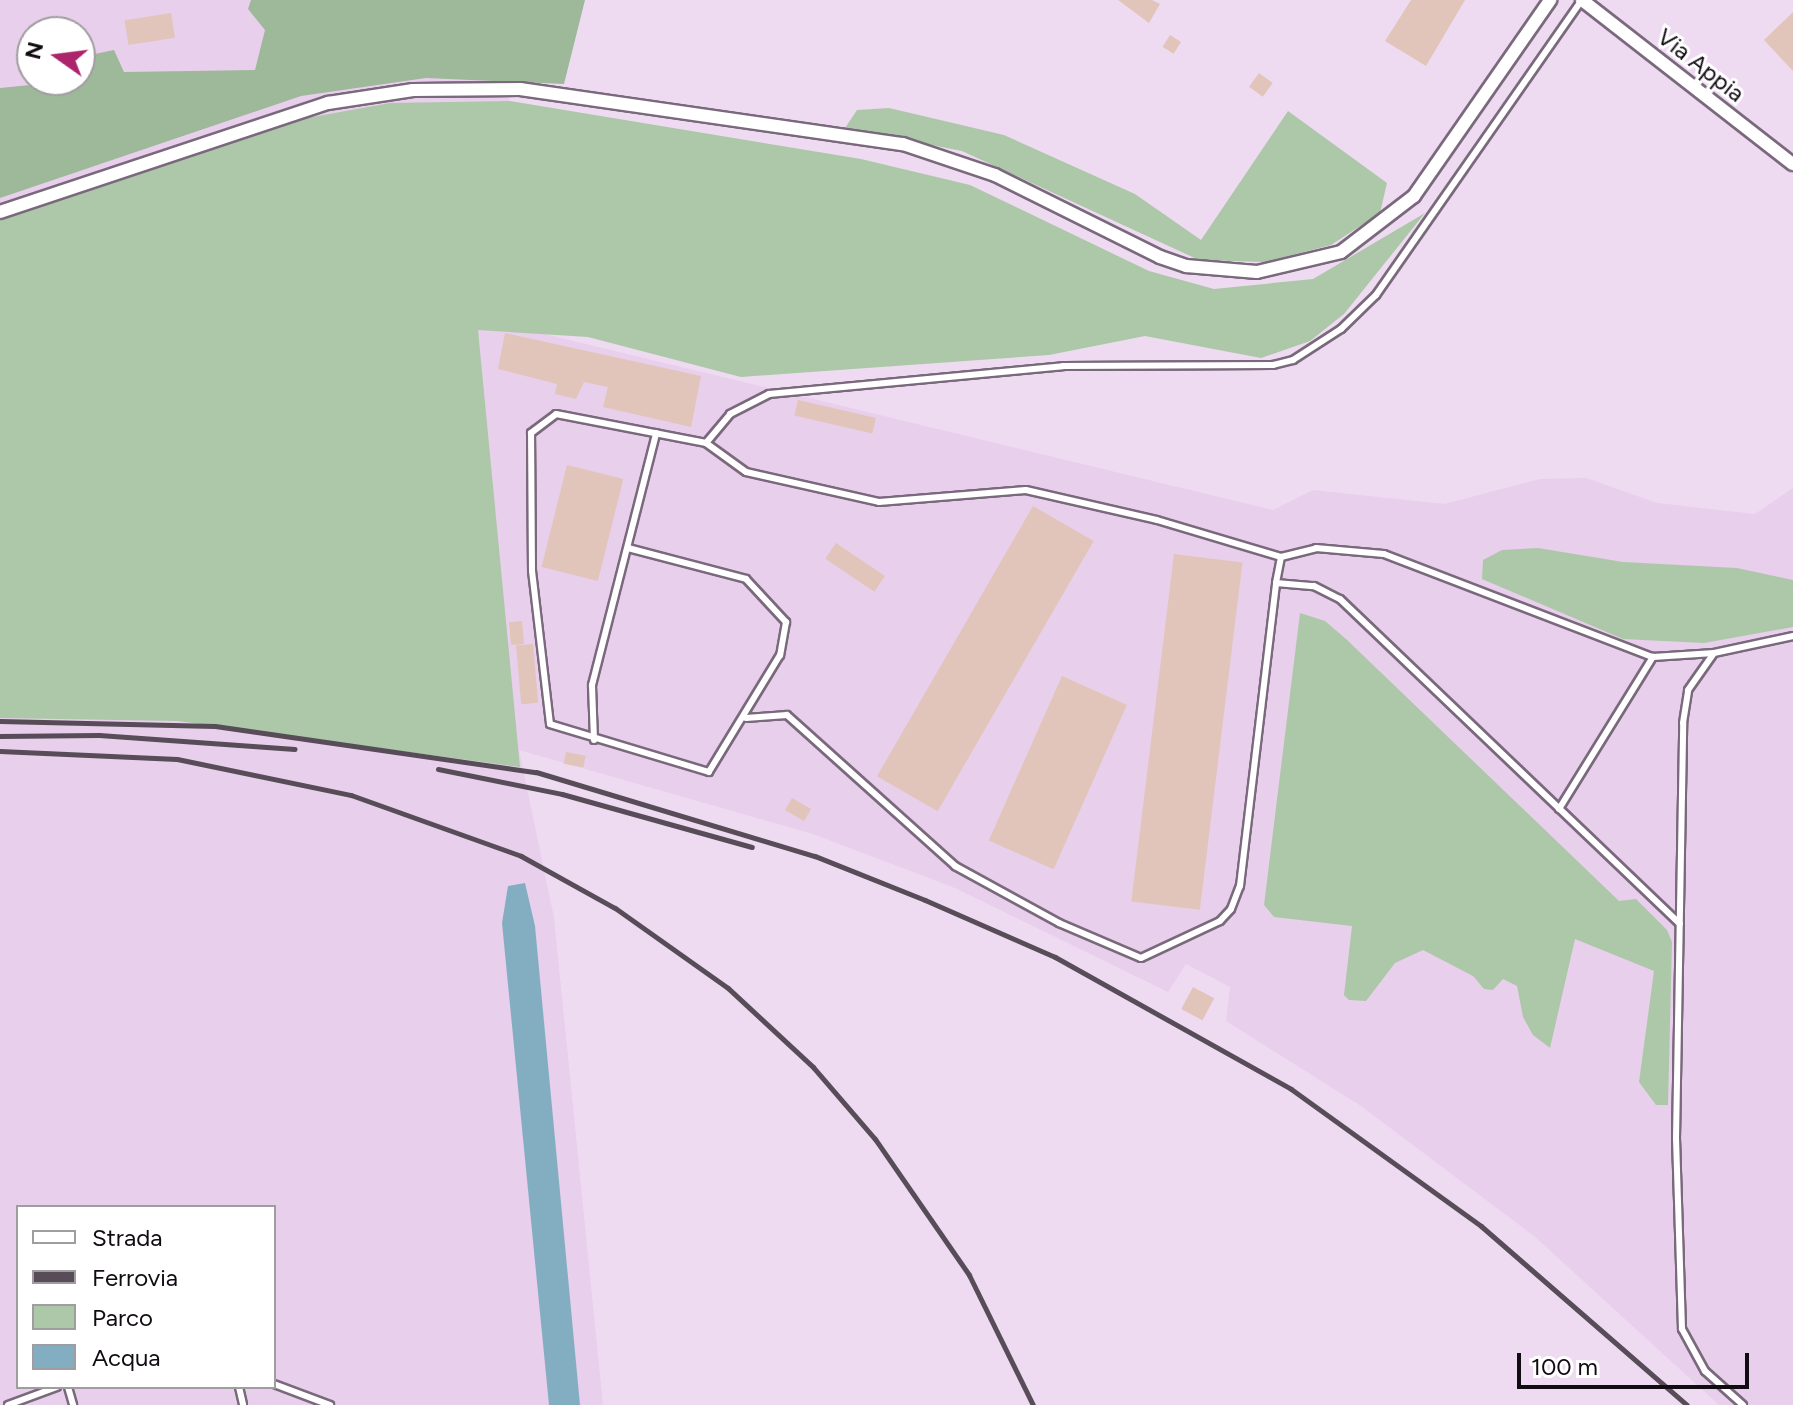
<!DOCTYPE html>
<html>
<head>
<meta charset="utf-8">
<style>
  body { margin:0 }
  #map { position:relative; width:1793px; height:1405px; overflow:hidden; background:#eedbf1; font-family:Figtree,sans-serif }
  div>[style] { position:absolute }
  .built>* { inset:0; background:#e8cfeb }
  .green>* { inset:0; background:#acc8a8 }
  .forest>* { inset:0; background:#9db999 }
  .water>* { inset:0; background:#83aec1 }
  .building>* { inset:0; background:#e1c5ba; transform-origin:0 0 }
  .roads { filter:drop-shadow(2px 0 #7a697c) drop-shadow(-2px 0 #7a697c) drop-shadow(0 2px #7a697c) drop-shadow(0 -2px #7a697c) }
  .lane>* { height:6px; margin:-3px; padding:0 3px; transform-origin:3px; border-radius:3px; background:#fff }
  .street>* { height:12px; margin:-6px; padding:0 6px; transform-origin:6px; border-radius:6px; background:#fff }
  .rail>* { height:5px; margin:-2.5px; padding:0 2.5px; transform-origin:2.5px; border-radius:2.5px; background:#574c58 }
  span { translate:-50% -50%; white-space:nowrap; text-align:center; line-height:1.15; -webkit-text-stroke:6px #fff; paint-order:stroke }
  .street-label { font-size:24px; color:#110b12 }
  .legend { position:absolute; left:16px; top:1205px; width:260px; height:184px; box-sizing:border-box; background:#fff; border:2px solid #a09da0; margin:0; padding:10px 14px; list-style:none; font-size:24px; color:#110b12 }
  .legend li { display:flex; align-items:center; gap:16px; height:40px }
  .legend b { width:40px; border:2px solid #a09da0 }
  .north { position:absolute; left:16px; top:16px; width:80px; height:80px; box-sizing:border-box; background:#fff; border:2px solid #a09da0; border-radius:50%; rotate:284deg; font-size:22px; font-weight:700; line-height:32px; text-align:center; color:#110b12 }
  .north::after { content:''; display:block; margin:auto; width:28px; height:36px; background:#ac246a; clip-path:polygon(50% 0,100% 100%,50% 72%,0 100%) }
  .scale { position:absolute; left:1517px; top:1353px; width:232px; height:36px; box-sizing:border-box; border:4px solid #110b12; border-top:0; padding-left:10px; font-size:24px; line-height:28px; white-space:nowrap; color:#110b12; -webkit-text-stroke:6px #fff; paint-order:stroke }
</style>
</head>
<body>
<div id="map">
  <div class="built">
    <i style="clip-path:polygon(evenodd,0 0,522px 0,478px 330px,536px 332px,1273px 510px,1313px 490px,1444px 504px,1540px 479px,1586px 478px,1657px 503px,1755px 514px,1793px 488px,1793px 1405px,1719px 1405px,1534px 1236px,1361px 1106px,1226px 1021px,1230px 987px,1186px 964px,1168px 992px,955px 888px,813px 834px,519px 750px,554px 918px,603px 1405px,0 1405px,0 0,32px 32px,80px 32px,80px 80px,32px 80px,32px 32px,0 0,18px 1207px,274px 1207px,274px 1387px,18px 1387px,18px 1207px)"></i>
  </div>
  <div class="green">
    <i style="clip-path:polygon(510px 101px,861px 159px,970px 185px,1149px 271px,1214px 289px,1313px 279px,1425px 213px,1344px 314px,1310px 341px,1261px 358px,1145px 336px,1049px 355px,741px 377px,588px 337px,478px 330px,520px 767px,178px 721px,0 718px,0 220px,307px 118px,390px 103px)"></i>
    <i style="clip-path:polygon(889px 108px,1004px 135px,1135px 194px,1201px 240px,1288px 111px,1387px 183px,1380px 213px,1331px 245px,1265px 262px,1199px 260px,962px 151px,845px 128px,857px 110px)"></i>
    <i style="clip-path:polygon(1538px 548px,1623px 562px,1737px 568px,1793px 580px,1793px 627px,1704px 643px,1623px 639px,1482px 579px,1483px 560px,1502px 550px)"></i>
    <i style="clip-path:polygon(1300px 613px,1325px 621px,1346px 639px,1619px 901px,1636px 899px,1667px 930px,1672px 942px,1668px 1105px,1656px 1105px,1639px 1082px,1654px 971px,1575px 939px,1550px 1048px,1533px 1035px,1523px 1017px,1517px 986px,1503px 979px,1493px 990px,1484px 989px,1473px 976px,1423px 950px,1395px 963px,1366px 1001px,1349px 1000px,1344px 995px,1352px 926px,1274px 917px,1264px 905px)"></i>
  </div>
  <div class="forest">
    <i style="clip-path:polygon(251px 0,585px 0,564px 84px,426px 78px,301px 96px,0 198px,0 88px,80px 80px,80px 57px,114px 50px,124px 72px,255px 70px,265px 30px,248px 9px)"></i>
  </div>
  <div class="water">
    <i style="clip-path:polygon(525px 883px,535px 926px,580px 1405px,549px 1405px,502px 923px,508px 886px)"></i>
  </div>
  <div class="building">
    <i style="clip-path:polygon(1118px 0,1152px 0,1160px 4px,1149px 23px)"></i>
    <i style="clip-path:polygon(1411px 0,1465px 0,1426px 66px,1385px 41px)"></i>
    <i style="clip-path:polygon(1793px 12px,1793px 71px,1764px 40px)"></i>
    <i style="left:171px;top:13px;width:25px;height:47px;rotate:81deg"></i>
    <i style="left:1170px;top:35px;width:13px;height:14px;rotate:32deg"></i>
    <i style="left:1259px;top:73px;width:17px;height:17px;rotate:36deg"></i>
    <i style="clip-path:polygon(505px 333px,701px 376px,691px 427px,603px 407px,608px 387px,584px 382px,576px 399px,555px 394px,557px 384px,498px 369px)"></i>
    <i style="left:798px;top:400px;width:80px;height:16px;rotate:13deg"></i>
    <i style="left:567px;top:465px;width:58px;height:105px;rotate:14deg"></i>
    <i style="left:1033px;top:506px;width:70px;height:312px;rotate:30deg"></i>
    <i style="left:836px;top:543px;width:59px;height:19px;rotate:34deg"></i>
    <i style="left:1174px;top:554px;width:69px;height:350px;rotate:7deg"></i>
    <i style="left:522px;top:621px;width:23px;height:13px;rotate:85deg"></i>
    <i style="left:533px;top:644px;width:59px;height:17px;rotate:85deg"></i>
    <i style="left:1062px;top:676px;width:71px;height:180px;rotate:24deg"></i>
    <i style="left:566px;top:752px;width:20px;height:12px;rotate:11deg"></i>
    <i style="left:792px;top:798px;width:22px;height:14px;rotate:30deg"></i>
    <i style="left:1193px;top:987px;width:24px;height:25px;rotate:28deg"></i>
  </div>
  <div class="roads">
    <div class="lane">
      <i style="left:706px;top:443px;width:38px;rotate:-50deg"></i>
      <i style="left:730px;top:414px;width:44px;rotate:-27.1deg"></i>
      <i style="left:769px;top:394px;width:295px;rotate:-5.4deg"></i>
      <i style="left:1063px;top:366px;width:210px;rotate:-0.3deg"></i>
      <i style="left:1273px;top:365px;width:21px;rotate:-14deg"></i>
      <i style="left:1293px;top:360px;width:57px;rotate:-32.9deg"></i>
      <i style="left:1341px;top:329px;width:49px;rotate:-44.2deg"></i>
      <i style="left:1376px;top:295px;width:360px;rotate:-55.1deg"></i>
      <i style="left:628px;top:548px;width:122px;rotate:14.7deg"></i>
      <i style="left:746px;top:579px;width:59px;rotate:47.1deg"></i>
      <i style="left:786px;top:622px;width:34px;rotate:100deg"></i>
      <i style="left:780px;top:655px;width:137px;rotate:121.3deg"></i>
      <i style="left:709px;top:772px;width:166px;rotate:-163.2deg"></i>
      <i style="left:550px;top:724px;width:154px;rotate:-96.7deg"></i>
      <i style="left:532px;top:571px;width:138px;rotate:-90.4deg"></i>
      <i style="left:531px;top:433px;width:31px;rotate:-37deg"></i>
      <i style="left:556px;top:414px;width:153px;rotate:10.9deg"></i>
      <i style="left:706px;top:443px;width:49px;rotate:35.9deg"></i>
      <i style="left:746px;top:472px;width:136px;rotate:12.7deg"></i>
      <i style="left:879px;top:502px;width:147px;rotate:-4.7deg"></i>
      <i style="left:1026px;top:490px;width:134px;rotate:12.9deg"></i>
      <i style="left:1157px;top:520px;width:129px;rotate:16.6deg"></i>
      <i style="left:1281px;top:557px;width:26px;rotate:101deg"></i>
      <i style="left:1281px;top:557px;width:36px;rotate:-14deg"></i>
      <i style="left:1316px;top:548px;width:68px;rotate:5deg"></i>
      <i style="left:1384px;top:554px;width:288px;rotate:21deg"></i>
      <i style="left:1653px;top:657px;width:61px;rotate:-3.8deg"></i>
      <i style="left:746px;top:718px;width:41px;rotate:-4.2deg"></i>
      <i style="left:787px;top:715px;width:226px;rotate:41.9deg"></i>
      <i style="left:955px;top:866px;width:119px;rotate:28.7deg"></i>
      <i style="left:1059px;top:923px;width:89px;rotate:23.1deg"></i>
      <i style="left:1141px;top:958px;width:87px;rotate:-25.1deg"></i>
      <i style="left:1220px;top:921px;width:16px;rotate:-47deg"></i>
      <i style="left:1231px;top:909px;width:25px;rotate:-69deg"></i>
      <i style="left:1240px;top:886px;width:305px;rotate:-83.2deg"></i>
      <i style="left:1276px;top:583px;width:38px;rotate:5deg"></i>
      <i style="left:1314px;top:586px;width:29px;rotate:27deg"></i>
      <i style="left:1340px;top:599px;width:470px;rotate:43.7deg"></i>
      <i style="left:594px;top:740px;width:55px;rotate:-92.1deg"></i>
      <i style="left:592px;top:685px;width:260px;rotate:-75.7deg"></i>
      <i style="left:1559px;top:809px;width:179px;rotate:-58.3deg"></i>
      <i style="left:274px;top:1384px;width:60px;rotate:20.6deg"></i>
      <i style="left:68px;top:1387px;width:19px;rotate:74deg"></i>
      <i style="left:239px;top:1387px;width:18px;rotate:77deg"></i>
      <i style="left:8px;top:1405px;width:52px;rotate:-20.2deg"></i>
      <i style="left:1743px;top:1405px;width:51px;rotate:-138.2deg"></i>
      <i style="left:1705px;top:1371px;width:48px;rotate:-118.7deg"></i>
      <i style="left:1682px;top:1329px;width:191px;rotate:-91.8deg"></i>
      <i style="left:1676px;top:1138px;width:415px;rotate:-89deg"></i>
      <i style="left:1683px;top:723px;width:33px;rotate:-81deg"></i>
      <i style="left:1688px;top:690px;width:45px;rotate:-54.9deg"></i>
      <i style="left:1714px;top:653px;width:81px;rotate:-12.1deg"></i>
    </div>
    <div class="street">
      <i style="left:1582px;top:0;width:267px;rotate:37.9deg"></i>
      <i style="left:0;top:212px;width:346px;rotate:-18.4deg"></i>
      <i style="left:328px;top:103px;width:86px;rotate:-8.7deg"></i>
      <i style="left:413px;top:90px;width:107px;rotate:-0.5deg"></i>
      <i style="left:520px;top:89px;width:387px;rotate:8.2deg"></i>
      <i style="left:903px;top:144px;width:97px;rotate:18.6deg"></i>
      <i style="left:995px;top:175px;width:184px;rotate:26.4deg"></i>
      <i style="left:1160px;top:257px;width:28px;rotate:19deg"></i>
      <i style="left:1186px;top:266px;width:71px;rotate:4.8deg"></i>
      <i style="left:1257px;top:272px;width:86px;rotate:-13.4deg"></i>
      <i style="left:1341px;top:252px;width:92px;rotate:-37.5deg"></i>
      <i style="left:1414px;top:196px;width:239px;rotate:-55.2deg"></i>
    </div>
  </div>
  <div class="rail">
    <i style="left:0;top:721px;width:215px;rotate:1.3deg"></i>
    <i style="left:215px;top:726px;width:324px;rotate:8.2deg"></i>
    <i style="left:536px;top:772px;width:291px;rotate:16.8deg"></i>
    <i style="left:815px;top:856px;width:118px;rotate:21.8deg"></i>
    <i style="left:925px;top:900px;width:142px;rotate:23.7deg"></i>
    <i style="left:1055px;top:957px;width:270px;rotate:29.2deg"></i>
    <i style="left:1291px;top:1089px;width:234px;rotate:35.8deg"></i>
    <i style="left:1481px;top:1226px;width:273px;rotate:41deg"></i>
    <i style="left:0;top:736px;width:99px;rotate:-0.6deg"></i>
    <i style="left:99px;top:735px;width:196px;rotate:4.1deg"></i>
    <i style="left:0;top:751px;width:177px;rotate:2.6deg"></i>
    <i style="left:177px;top:759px;width:178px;rotate:11.7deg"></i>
    <i style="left:351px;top:795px;width:181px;rotate:19.7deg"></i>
    <i style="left:521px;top:856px;width:107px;rotate:29deg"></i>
    <i style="left:615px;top:908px;width:138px;rotate:35.3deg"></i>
    <i style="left:728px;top:988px;width:116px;rotate:42.9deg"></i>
    <i style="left:813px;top:1067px;width:95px;rotate:49.3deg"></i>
    <i style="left:875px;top:1139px;width:165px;rotate:55.3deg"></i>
    <i style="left:969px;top:1275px;width:145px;rotate:63.8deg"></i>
    <i style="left:438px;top:769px;width:126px;rotate:11.4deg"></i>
    <i style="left:562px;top:794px;width:197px;rotate:15.6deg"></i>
  </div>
  <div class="street-label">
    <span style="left:1701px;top:65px;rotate:38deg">Via Appia</span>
  </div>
  <ul class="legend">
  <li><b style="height:10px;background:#fff"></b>Strada</li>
  <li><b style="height:10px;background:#574c58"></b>Ferrovia</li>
  <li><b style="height:22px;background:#acc8a8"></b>Parco</li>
  <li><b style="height:22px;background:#83aec1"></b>Acqua</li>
  </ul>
  <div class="north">N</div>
  <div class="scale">100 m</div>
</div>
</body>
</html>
